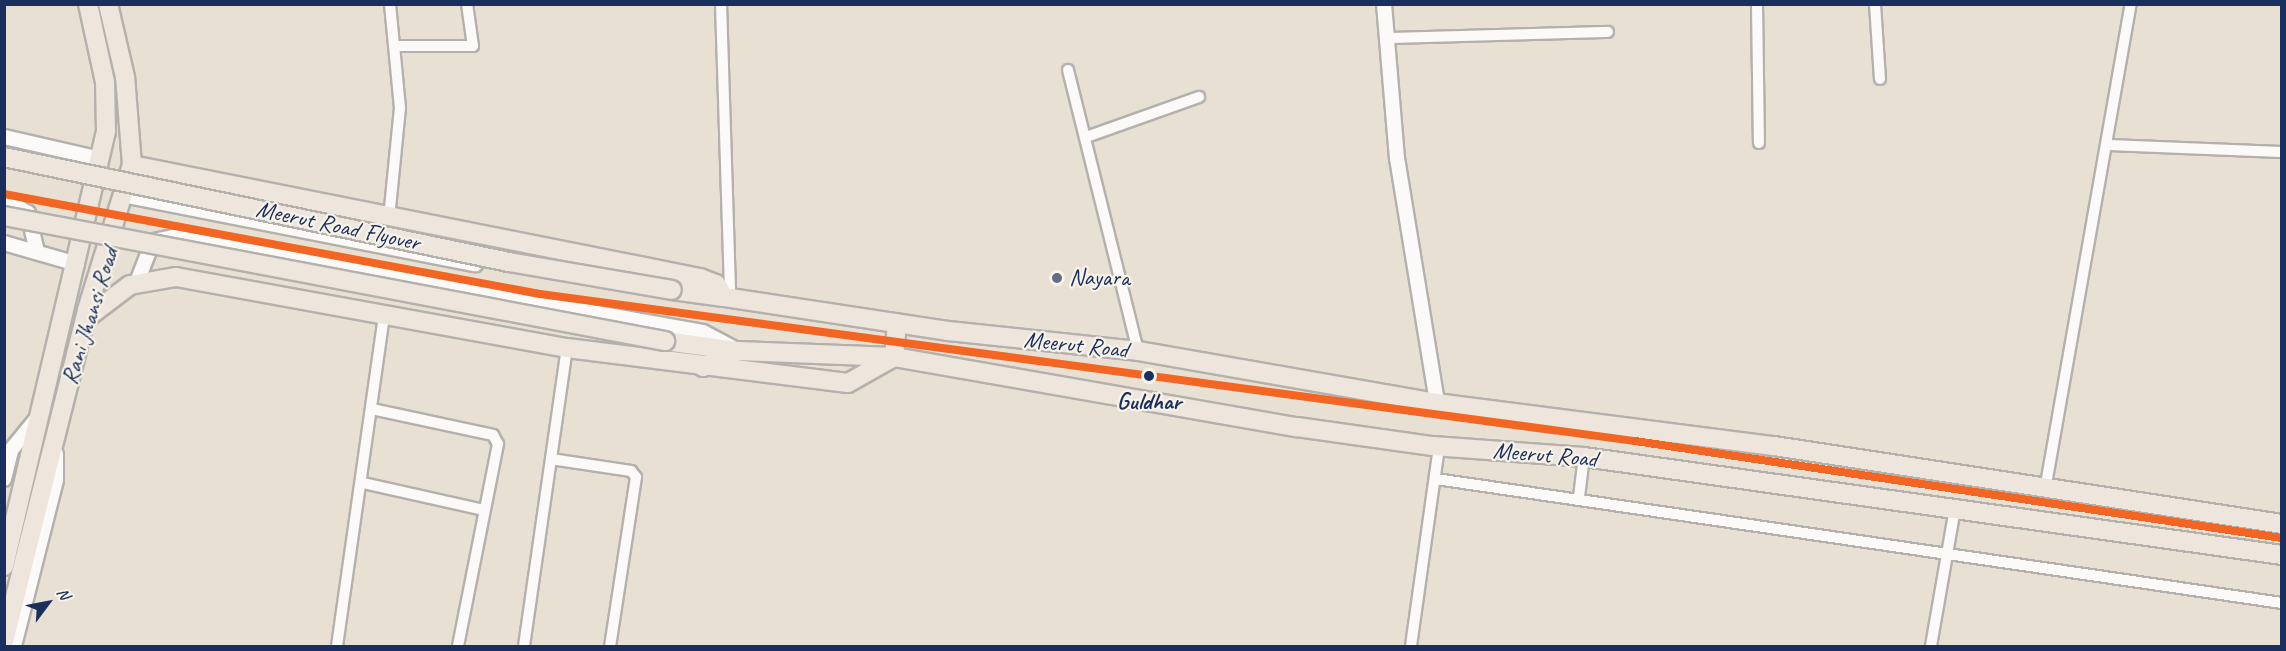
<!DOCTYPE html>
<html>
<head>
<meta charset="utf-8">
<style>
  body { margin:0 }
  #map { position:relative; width:2286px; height:651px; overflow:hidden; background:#e8e0d2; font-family:Caveat,sans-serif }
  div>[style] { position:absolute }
  .roads { filter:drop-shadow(2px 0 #b4b1ad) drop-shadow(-2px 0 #b4b1ad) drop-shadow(0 2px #b4b1ad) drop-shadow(0 -2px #b4b1ad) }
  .minor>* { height:10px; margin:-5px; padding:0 5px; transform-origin:5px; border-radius:5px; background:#fcfaf8 }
  .tertiary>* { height:14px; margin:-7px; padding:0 7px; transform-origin:7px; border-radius:7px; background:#fcfaf8 }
  .primary>* { height:18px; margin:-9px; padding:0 9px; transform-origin:9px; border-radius:9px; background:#eee5dd }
  .trunk>* { height:18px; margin:-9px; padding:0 9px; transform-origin:9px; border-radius:9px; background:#eee5dd }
  .bridges { filter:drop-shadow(2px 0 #b4b1ad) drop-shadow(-2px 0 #b4b1ad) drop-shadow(0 2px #b4b1ad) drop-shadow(0 -2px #b4b1ad) }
  .primary-bridge>* { height:18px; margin:-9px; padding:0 9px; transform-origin:9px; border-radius:9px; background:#eee5dd }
  .metro-1>* { height:8px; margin:-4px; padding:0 4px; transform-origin:4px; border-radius:4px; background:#f26522 }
  .dots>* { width:16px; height:16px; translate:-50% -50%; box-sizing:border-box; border:3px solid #f7f3e8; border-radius:50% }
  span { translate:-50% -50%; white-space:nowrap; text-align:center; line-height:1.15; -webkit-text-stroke:4.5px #f7f3e8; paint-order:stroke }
  .street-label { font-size:24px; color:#1b2f5e }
  .poi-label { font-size:24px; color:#1b2f5e }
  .left { translate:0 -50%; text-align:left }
  .stop-label { font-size:24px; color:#1b2f5e; font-weight:700 }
  .frame { position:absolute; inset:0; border:6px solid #1b2f5e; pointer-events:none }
  .north { position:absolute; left:18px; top:573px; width:60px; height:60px; -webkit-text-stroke:4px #f7f3e8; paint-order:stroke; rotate:58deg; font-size:16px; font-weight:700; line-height:24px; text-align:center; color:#1b2f5e }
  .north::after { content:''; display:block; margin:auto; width:21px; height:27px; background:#1b2f5e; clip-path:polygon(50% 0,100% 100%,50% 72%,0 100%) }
</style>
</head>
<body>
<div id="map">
  <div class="roads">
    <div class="minor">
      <i style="left:721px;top:4px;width:294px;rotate:88.2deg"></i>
      <i style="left:1757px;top:4px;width:139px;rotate:89.2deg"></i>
      <i style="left:1875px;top:4px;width:75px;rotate:86.2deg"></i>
      <i style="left:1387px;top:38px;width:221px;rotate:-1.6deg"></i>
      <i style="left:397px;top:46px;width:76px"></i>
      <i style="left:473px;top:46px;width:42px;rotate:-98.1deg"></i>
      <i style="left:1068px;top:70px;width:290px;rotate:76deg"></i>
      <i style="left:1086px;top:137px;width:120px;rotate:-19.5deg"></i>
      <i style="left:2108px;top:145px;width:174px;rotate:2.3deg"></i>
      <i style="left:389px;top:218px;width:111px;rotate:-84.3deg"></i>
      <i style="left:400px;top:108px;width:104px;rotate:-95.5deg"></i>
      <i style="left:372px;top:409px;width:124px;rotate:12.1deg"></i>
      <i style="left:493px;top:435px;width:10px;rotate:61deg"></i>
      <i style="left:498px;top:444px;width:206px;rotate:101.2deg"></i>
      <i style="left:551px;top:459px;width:81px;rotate:8.5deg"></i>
      <i style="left:631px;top:471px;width:8px;rotate:50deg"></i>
      <i style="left:636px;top:477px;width:171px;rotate:98.7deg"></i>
      <i style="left:1436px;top:479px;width:855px;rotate:8.34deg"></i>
      <i style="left:363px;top:483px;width:124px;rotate:12.6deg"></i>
      <i style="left:2045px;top:490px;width:494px;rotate:-80deg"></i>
      <i style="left:1579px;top:497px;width:40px;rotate:-82.9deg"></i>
      <i style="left:337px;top:646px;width:334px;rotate:-81.9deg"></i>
      <i style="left:524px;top:646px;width:301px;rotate:-81.8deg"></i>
      <i style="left:1411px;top:646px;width:202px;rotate:-82deg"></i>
      <i style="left:1931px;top:646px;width:139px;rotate:-80.1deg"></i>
    </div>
    <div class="tertiary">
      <i style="left:1384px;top:4px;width:155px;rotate:85.2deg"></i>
      <i style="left:1397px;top:158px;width:248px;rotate:80.7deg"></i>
      <i style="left:4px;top:137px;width:99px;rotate:12.8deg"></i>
      <i style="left:127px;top:196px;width:355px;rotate:11.1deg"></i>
      <i style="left:4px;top:200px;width:27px;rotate:28deg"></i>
      <i style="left:28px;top:213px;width:37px;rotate:77deg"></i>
      <i style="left:4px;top:243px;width:76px;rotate:16deg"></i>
      <i style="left:137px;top:282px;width:44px;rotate:-68.7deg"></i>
      <i style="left:153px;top:241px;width:20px;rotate:-11deg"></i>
      <i style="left:173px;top:237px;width:538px;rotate:10.16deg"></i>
      <i style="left:703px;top:332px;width:32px;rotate:28deg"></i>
      <i style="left:4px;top:479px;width:30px;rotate:-76deg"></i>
      <i style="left:11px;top:450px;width:43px;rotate:-50.7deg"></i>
      <i style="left:14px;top:646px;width:171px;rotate:-75.8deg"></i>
      <i style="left:56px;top:480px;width:26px;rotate:-90deg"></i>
    </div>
    <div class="primary">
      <i style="left:672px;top:290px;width:52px;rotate:7.7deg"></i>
      <i style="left:665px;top:341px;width:74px;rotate:7.8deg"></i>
    </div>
    <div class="trunk">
      <i style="left:132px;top:165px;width:579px;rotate:11.25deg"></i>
      <i style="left:700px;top:278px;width:17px;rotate:21deg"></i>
      <i style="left:716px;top:284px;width:15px;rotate:58deg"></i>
      <i style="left:724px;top:297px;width:227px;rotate:8.6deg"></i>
      <i style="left:948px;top:331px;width:191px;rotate:6deg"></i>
      <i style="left:1138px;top:351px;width:303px;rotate:9.9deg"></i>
      <i style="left:1437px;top:403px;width:340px;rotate:7.3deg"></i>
      <i style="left:1774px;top:446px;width:514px;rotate:8.73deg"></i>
      <i style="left:85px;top:319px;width:56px;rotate:-37.1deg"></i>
      <i style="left:130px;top:285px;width:47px;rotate:-9.9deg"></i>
      <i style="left:176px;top:277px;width:397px;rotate:10.3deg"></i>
      <i style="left:567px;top:348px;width:283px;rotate:7.1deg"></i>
      <i style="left:848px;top:383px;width:53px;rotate:-29.5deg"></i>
      <i style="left:894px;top:357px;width:34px;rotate:-85deg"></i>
      <i style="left:703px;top:367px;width:38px;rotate:-25deg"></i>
      <i style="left:738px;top:351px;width:156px;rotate:2.2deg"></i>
      <i style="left:894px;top:357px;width:409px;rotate:9.9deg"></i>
      <i style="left:1297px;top:427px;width:137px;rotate:8deg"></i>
      <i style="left:1433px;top:446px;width:151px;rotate:4.2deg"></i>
      <i style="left:1584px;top:457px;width:705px;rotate:7.99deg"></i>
      <i style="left:4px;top:566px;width:446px;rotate:-76.8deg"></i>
      <i style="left:106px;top:132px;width:50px;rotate:-91.1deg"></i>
      <i style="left:105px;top:82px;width:80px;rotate:-102.3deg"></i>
      <i style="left:4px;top:641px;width:341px;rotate:-75.9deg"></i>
      <i style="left:87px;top:310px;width:152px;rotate:-72.8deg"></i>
      <i style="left:132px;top:165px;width:88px;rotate:-94.5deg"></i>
      <i style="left:125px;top:77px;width:75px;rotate:-103.1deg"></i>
    </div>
  </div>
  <div class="bridges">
    <div class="primary-bridge">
      <i style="left:4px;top:157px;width:516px;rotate:11.75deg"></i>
      <i style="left:509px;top:262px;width:165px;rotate:9.7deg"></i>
      <i style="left:4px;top:216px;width:673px;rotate:10.71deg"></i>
    </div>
  </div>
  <div class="metro-1">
    <i style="left:4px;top:194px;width:545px;rotate:10.57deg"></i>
    <i style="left:540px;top:294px;width:1105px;rotate:7.65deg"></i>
    <i style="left:1635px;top:441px;width:654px;rotate:8.53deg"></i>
  </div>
  <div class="dots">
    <i style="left:1057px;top:278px;background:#636d87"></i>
    <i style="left:1149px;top:376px;background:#1b2f5e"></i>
  </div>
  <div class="street-label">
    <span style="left:338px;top:226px;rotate:12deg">Meerut Road Flyover</span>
    <span style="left:90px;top:316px;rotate:-73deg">Rani Jhansi Road</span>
    <span style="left:1076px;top:345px;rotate:6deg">Meerut Road</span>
    <span style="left:1545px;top:455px;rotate:5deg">Meerut Road</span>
  </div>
  <div class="poi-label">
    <span class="left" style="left:1069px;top:278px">Nayara</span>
  </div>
  <div class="stop-label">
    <span style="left:1149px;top:402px">Guldhar</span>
  </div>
  <div class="frame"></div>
  <div class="north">N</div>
</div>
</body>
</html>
